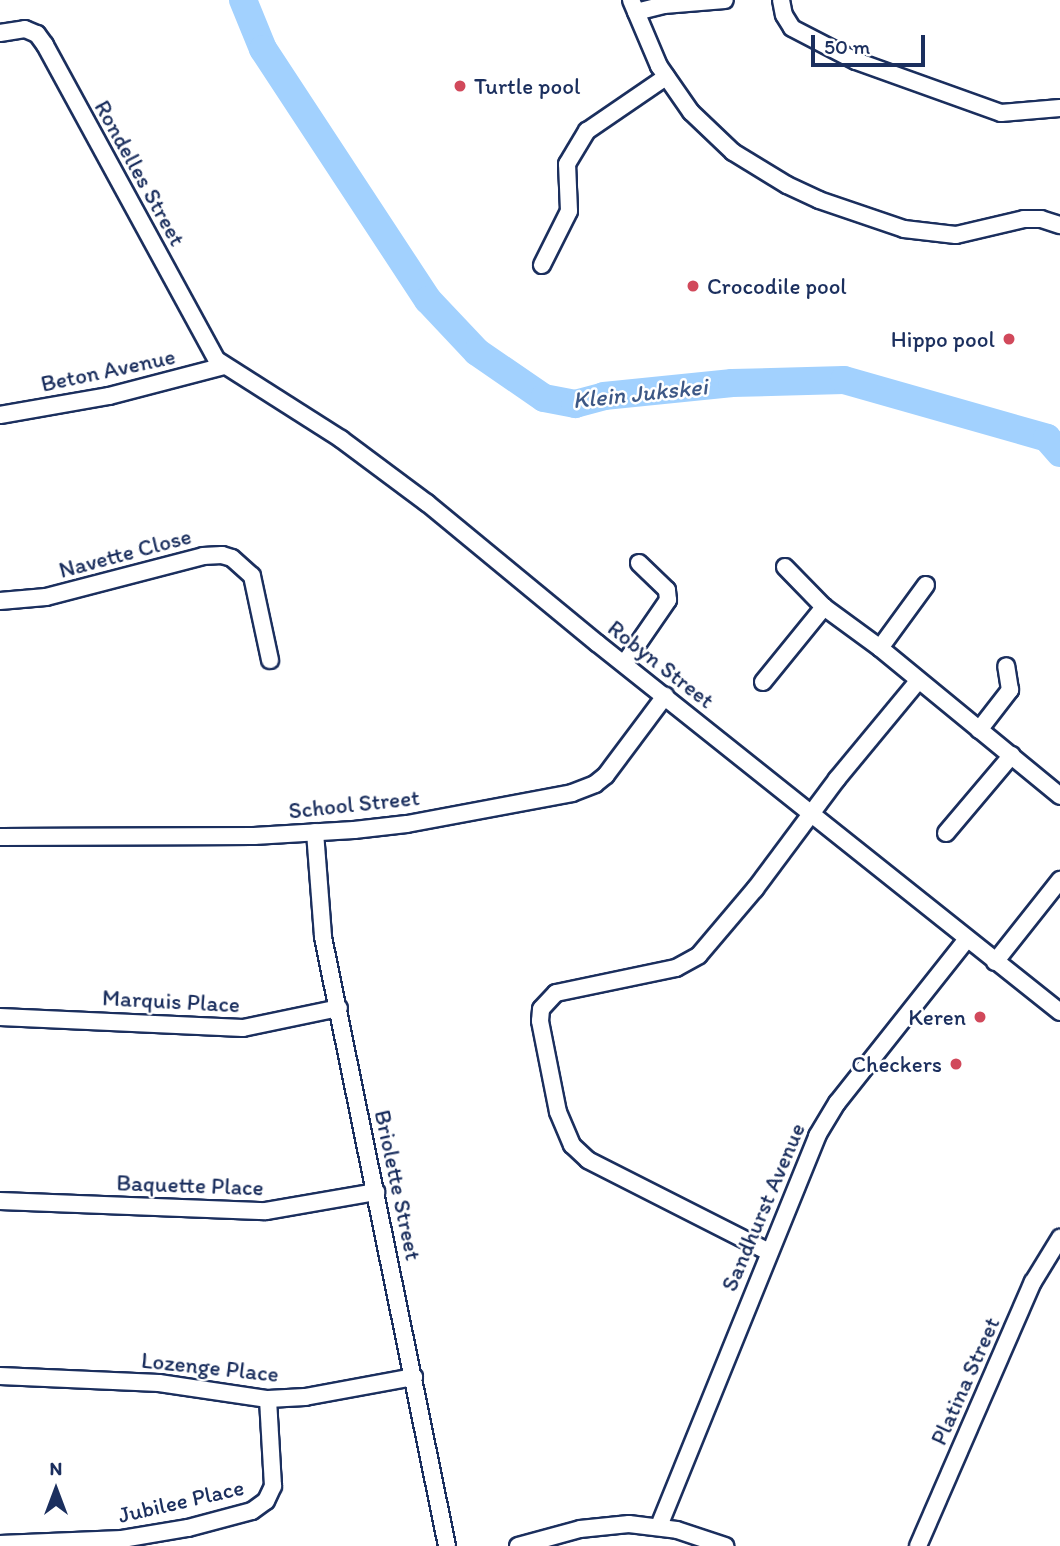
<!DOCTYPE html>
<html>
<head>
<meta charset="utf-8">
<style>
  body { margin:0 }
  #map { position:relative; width:1060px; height:1546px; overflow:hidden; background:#fff; font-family:Itim,sans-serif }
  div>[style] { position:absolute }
  .river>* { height:28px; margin:-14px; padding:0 14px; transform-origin:14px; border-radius:14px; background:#a2d1fe }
  .roads { filter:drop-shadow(2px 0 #1b2f5e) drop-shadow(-2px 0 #1b2f5e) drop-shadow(0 2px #1b2f5e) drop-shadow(0 -2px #1b2f5e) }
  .street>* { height:16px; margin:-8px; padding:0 8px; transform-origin:8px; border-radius:8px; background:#fff }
  .dots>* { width:19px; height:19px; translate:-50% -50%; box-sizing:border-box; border:4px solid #fff; border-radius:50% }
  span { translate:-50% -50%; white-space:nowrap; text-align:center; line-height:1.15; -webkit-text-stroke:5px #fff; paint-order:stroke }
  .poi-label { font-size:23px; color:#1b2f5e }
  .left { translate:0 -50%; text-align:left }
  .right { translate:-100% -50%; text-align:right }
  .street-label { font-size:23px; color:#1b2f5e }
  .water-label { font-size:24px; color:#3d5886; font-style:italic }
  .north { position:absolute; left:21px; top:1455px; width:70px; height:70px; -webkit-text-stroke:5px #fff; paint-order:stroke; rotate:0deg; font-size:19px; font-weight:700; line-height:28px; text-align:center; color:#1b2f5e }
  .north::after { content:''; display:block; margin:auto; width:24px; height:32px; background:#1b2f5e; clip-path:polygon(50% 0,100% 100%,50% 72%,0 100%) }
  .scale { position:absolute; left:811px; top:35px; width:114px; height:32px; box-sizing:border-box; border:4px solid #1b2f5e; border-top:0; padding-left:9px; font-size:21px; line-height:24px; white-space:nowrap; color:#1b2f5e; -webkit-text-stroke:5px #fff; paint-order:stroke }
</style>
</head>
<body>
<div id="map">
  <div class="river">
    <i style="left:243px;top:0;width:53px;rotate:67.8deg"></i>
    <i style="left:263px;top:49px;width:300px;rotate:56.7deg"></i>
    <i style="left:428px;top:300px;width:71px;rotate:46.7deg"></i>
    <i style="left:477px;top:352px;width:81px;rotate:34.5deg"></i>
    <i style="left:544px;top:398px;width:32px;rotate:11deg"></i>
    <i style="left:575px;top:404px;width:30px;rotate:-15deg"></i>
    <i style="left:604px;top:396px;width:129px;rotate:-5.8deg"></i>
    <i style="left:732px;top:383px;width:112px;rotate:-1.5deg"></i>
    <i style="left:844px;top:380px;width:211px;rotate:15.9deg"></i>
    <i style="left:1047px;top:438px;width:20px;rotate:49deg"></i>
  </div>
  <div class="roads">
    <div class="street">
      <i style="left:631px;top:0;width:72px;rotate:67deg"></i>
      <i style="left:659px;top:66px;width:56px;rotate:55.2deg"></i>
      <i style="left:691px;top:112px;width:58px;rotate:43.6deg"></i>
      <i style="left:733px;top:152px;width:63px;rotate:31.4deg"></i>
      <i style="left:787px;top:185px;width:35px;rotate:25deg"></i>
      <i style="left:819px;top:200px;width:90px;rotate:18.8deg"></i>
      <i style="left:904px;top:229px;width:52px;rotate:6.6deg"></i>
      <i style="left:956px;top:235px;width:70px;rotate:-13.2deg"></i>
      <i style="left:1024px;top:219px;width:17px"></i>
      <i style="left:1041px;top:219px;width:20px;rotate:18deg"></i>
      <i style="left:781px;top:0;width:15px;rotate:79deg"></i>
      <i style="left:784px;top:15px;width:15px;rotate:58deg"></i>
      <i style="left:792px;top:28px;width:72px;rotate:27.3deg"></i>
      <i style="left:856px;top:61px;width:154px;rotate:19.7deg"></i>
      <i style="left:1001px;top:113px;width:59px;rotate:-4.8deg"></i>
      <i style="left:636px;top:12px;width:29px;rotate:-14deg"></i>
      <i style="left:664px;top:5px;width:61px;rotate:-4.7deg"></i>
      <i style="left:0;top:33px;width:25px;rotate:-9deg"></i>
      <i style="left:25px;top:29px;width:13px;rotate:23deg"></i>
      <i style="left:37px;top:34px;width:14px;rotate:54deg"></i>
      <i style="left:45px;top:45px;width:359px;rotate:61.4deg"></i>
      <i style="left:217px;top:360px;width:147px;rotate:32.5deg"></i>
      <i style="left:341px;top:439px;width:107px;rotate:36.7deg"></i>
      <i style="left:427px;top:503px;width:220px;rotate:39.5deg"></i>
      <i style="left:597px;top:643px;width:592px;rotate:38.55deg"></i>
      <i style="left:542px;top:265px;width:60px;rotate:-63.4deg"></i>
      <i style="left:569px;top:211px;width:47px;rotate:-92.4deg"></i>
      <i style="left:567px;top:164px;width:39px;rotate:-59deg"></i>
      <i style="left:587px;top:131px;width:96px;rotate:-34.4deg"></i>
      <i style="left:0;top:415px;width:111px;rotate:-9.9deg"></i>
      <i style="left:109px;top:396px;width:119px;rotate:-14.6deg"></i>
      <i style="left:785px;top:567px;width:56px;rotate:45.7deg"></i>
      <i style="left:824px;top:607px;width:69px;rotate:36.2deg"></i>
      <i style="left:880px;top:648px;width:233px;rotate:39.4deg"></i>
      <i style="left:0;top:601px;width:46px;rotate:-5deg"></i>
      <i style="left:46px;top:597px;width:162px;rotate:-14.6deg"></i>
      <i style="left:203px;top:556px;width:19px;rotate:-3deg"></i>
      <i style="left:222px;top:555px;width:10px;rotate:17deg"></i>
      <i style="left:232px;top:558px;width:27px;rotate:42deg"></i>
      <i style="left:252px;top:576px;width:86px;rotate:77.9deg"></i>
      <i style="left:880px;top:648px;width:78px;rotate:-53.9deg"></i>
      <i style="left:624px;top:664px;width:78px;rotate:-55.5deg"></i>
      <i style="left:668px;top:600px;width:10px;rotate:-96deg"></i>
      <i style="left:667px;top:590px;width:39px;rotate:-136deg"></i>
      <i style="left:763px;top:682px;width:97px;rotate:-50.9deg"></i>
      <i style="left:979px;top:730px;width:51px;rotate:-52.2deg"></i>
      <i style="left:1010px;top:690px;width:24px;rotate:-99deg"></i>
      <i style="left:315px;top:832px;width:105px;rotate:85.6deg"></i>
      <i style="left:323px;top:937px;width:621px;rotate:78.49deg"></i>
      <i style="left:946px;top:833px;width:102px;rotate:-49.8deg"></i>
      <i style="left:0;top:837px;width:254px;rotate:-0.2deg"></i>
      <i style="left:254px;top:836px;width:100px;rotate:-3.4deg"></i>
      <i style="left:354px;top:830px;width:53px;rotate:-6.5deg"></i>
      <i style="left:407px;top:824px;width:168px;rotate:-10.6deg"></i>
      <i style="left:572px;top:793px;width:25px;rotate:-21deg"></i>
      <i style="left:595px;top:784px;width:14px;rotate:-39deg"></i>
      <i style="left:606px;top:775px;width:99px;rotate:-53.2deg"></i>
      <i style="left:995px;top:962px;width:105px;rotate:-51.6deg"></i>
      <i style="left:0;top:1017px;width:243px;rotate:2.6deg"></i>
      <i style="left:243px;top:1028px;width:98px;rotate:-11.8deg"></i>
      <i style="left:0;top:1201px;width:266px;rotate:2.2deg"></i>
      <i style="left:266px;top:1211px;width:112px;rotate:-9.8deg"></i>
      <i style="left:769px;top:1252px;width:203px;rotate:-153.1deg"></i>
      <i style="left:588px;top:1160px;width:22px;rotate:-137deg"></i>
      <i style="left:572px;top:1145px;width:36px;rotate:-113deg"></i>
      <i style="left:558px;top:1112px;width:93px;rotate:-101.2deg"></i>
      <i style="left:540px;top:1021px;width:12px;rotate:-85deg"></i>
      <i style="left:541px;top:1009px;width:22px;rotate:-47deg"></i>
      <i style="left:556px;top:993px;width:123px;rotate:-11.8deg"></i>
      <i style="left:676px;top:968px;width:26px;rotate:-29deg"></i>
      <i style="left:699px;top:955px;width:87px;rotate:-49.7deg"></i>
      <i style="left:755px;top:889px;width:137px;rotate:-53.3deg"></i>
      <i style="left:837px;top:779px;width:127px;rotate:-50.4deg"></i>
      <i style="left:0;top:1376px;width:159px;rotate:2.5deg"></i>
      <i style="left:159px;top:1383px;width:110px;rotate:8.4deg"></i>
      <i style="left:268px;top:1399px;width:37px;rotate:-3deg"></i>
      <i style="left:305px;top:1397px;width:111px;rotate:-10.4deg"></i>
      <i style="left:659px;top:1526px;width:421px;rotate:-67.9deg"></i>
      <i style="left:817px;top:1136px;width:39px;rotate:-59deg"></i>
      <i style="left:837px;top:1103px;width:209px;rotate:-51.6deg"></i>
      <i style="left:0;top:1544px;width:122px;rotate:-2.3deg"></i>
      <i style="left:122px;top:1539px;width:67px;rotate:-9.5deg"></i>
      <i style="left:188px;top:1528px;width:66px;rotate:-14.9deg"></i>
      <i style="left:252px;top:1511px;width:17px;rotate:-36deg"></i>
      <i style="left:266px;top:1501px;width:17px;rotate:-65deg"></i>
      <i style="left:273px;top:1486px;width:87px;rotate:-93.3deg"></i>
      <i style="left:518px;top:1546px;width:64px;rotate:-15.3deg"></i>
      <i style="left:580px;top:1529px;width:49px;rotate:-5.8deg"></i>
      <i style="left:629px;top:1524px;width:48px;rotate:7.1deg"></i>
      <i style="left:677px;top:1530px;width:51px;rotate:18.4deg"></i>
      <i style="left:918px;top:1546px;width:288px;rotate:-66.5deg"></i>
      <i style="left:1033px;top:1282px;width:52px;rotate:-58.5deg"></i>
    </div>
  </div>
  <div class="dots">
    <i style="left:460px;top:86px;background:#d1495b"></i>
    <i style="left:693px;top:286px;background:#d1495b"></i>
    <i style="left:1009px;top:339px;background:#d1495b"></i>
    <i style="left:980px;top:1017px;background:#d1495b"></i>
    <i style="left:956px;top:1064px;background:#d1495b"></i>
  </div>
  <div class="poi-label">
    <span class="left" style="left:474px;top:86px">Turtle pool</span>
    <span class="left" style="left:707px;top:286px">Crocodile pool</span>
    <span class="right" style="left:995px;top:339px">Hippo pool</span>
    <span class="right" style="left:966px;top:1017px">Keren</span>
    <span class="right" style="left:942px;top:1064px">Checkers</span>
  </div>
  <div class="street-label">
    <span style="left:140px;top:173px;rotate:61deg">Rondelles Street</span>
    <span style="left:108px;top:370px;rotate:-12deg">Beton Avenue</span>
    <span style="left:125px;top:553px;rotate:-15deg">Navette Close</span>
    <span style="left:661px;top:664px;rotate:38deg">Robyn Street</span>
    <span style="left:354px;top:804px;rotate:-6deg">School Street</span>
    <span style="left:171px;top:1001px;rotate:3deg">Marquis Place</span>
    <span style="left:190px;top:1185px;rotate:2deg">Baquette Place</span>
    <span style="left:398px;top:1185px;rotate:78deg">Briolette Street</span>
    <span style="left:763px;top:1207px;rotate:-67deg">Sandhurst Avenue</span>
    <span style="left:210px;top:1367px;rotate:6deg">Lozenge Place</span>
    <span style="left:965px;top:1381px;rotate:-66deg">Platina Street</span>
    <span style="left:181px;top:1501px;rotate:-13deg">Jubilee Place</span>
  </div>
  <div class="water-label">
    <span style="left:640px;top:393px;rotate:-6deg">Klein Jukskei</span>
  </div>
  <div class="north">N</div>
  <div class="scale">50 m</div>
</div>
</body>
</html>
